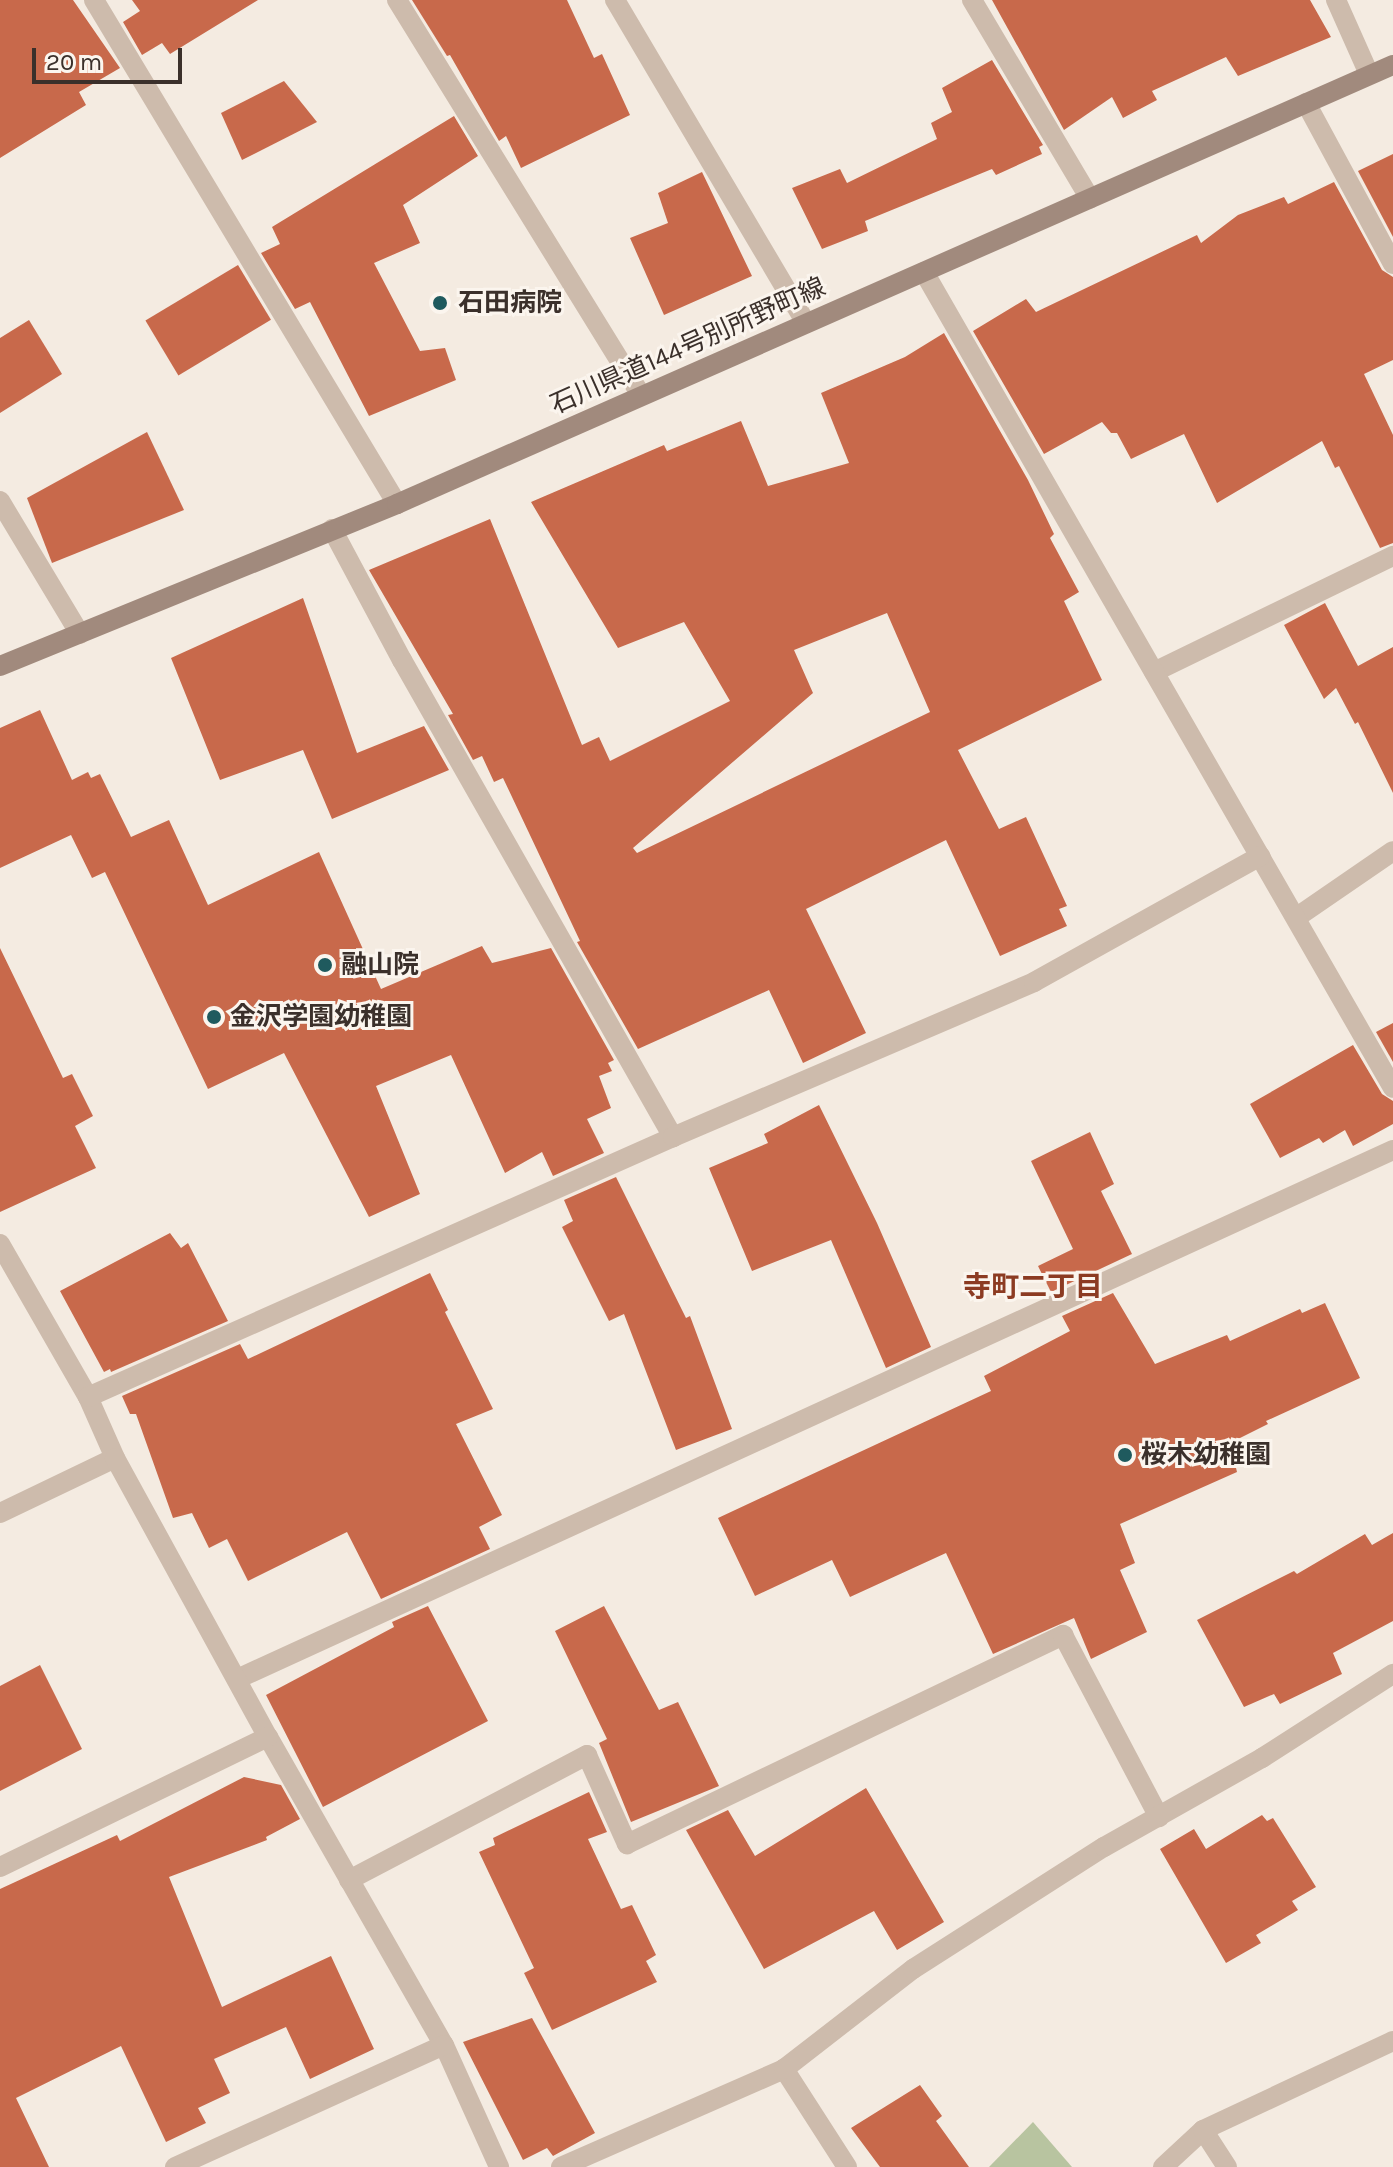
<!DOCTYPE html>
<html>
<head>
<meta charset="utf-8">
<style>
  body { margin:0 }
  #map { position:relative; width:1393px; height:2167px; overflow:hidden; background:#f4ebe1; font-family:Karla,"Noto Sans JP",sans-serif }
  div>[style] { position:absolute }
  .green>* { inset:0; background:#b8c4a0 }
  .building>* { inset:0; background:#c8694b; transform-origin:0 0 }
  .service>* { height:20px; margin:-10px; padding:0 10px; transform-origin:10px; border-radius:10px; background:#cdbbac }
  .minor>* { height:20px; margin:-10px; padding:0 10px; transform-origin:10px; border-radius:10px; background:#cdbbac }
  .secondary>* { height:20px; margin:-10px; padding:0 10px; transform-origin:10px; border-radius:10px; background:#a18a7d }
  .dots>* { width:22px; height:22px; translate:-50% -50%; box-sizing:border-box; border:4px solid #fbf5ee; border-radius:50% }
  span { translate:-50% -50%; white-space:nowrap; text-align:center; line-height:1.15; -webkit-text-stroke:6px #fbf5ee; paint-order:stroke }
  .poi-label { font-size:26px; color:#3b302b; font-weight:700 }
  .left { translate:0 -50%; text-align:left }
  .street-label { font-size:26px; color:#3b302b }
  .neighbourhood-label { font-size:28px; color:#8c3b22; font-weight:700 }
  .scale { position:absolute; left:32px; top:48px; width:150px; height:36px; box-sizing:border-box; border:4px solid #3b302b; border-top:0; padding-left:10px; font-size:24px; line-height:28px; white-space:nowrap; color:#3b302b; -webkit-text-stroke:6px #fbf5ee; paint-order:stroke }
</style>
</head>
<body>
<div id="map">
  <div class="green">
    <i style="clip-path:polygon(1033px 2122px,1072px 2167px,989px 2167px)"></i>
  </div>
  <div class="building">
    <i style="clip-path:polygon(0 0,73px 0,120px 68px,79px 92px,86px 105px,0 158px)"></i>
    <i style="clip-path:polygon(132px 0,258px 0,170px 54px,162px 43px,142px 55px,123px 22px,140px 11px)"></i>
    <i style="clip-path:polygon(412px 0,567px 0,594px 58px,602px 54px,630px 115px,521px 168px,506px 136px,499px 141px,450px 55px,447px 56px)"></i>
    <i style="clip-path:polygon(992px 0,1310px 0,1331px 37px,1238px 76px,1226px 57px,1152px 91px,1157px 100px,1123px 118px,1112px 97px,1064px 130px)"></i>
    <i style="clip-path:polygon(992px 60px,1043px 145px,1039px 147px,1042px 154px,996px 175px,992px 169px,865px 221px,868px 231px,822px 249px,792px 188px,840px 169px,847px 183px,937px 139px,931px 123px,952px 112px,942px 88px)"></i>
    <i style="clip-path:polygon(284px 81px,317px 122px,242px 160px,221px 113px)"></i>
    <i style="clip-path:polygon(454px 116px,478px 156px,403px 205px,420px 243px,374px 263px,420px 351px,445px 348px,456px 380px,369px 416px,310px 302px,295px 309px,261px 253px,280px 244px,272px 227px)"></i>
    <i style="clip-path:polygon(1393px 154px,1393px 237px,1358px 171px)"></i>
    <i style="clip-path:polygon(702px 172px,752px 276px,664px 315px,630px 238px,668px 223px,658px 193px)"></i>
    <i style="clip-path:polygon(1334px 182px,1382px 270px,1393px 277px,1393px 360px,1364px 374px,1393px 435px,1393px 543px,1380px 548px,1339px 466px,1335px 468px,1322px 441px,1217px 503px,1184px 434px,1131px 459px,1117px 433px,1111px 433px,1102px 422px,1044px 454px,973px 331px,1026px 299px,1036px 312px,1197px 235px,1201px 243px,1238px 215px,1284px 197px,1288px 204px)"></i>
    <i style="left:238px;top:265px;width:64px;height:108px;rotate:59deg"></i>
    <i style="clip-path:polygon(29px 320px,62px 374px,0 413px,0 338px)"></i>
    <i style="clip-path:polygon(evenodd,944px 333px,1028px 480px,1054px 534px,1050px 538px,1079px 592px,1064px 601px,1102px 680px,958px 750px,999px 829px,1026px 817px,1067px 906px,1059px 909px,1067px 926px,1000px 956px,946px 840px,806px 909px,866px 1033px,803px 1063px,769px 990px,638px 1049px,577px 942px,580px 941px,503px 778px,494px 782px,482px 756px,473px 760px,448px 715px,453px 714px,369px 570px,490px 519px,582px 745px,599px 737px,610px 761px,730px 701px,684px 622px,618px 648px,531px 502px,664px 445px,667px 451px,741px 421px,768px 486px,849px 463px,821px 393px,905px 357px,944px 333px,887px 613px,930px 712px,637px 853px,633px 848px,813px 693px,794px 650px,887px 613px)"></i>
    <i style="clip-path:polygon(147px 432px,184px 510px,52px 563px,27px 498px)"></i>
    <i style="clip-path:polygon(303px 598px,357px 753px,424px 726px,449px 770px,332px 819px,303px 750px,220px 780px,171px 658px)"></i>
    <i style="clip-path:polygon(1325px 603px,1358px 666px,1393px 647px,1393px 793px,1358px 722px,1355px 724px,1336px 688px,1324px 699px,1284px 625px)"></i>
    <i style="clip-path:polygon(40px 710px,72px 780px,88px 772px,91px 778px,100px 774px,131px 837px,169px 820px,208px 905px,319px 852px,381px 989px,482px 946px,492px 963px,551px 948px,614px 1060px,608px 1063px,612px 1071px,599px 1076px,611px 1108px,587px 1119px,604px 1153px,553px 1176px,542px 1152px,505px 1173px,451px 1055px,376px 1086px,420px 1194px,369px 1217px,284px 1053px,208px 1089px,105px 872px,92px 878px,71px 835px,0 868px,0 728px)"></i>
    <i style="clip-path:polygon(0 948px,63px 1078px,72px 1074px,93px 1116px,75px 1126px,96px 1168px,0 1212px)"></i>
    <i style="clip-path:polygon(1393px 1023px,1393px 1062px,1376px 1032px)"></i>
    <i style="clip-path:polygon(1353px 1045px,1382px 1094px,1393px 1101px,1393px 1124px,1353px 1146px,1345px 1130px,1323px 1143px,1319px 1138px,1280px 1158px,1250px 1104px)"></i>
    <i style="clip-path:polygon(819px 1105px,877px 1223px,931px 1347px,886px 1368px,831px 1240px,752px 1271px,709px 1168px,768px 1143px,764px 1134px)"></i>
    <i style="clip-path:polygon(1090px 1132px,1114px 1184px,1101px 1191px,1132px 1254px,1051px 1292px,1038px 1266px,1073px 1249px,1031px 1161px)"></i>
    <i style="clip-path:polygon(616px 1177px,686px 1318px,690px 1316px,732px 1429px,676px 1450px,624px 1314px,609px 1321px,562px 1227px,573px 1221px,564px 1200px)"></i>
    <i style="clip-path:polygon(170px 1233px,181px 1248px,188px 1243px,228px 1321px,111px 1372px,110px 1369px,104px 1372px,60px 1291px)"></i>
    <i style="clip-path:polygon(430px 1273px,448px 1310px,445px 1312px,493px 1409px,456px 1424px,502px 1515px,479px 1527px,490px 1549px,381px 1599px,347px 1532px,248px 1581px,227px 1539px,209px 1548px,192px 1513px,173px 1518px,136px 1414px,130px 1414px,122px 1396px,240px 1344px,248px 1359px)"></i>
    <i style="clip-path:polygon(1113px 1293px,1155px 1364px,1227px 1335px,1230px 1341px,1300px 1309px,1302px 1313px,1325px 1303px,1360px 1378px,1266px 1421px,1268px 1424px,1230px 1443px,1237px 1472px,1120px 1524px,1135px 1563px,1120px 1570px,1147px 1632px,1091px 1659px,1074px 1618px,993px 1654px,946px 1553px,850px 1597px,832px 1560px,755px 1596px,718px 1518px,991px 1391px,984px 1376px,1070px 1331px,1062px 1316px)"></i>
    <i style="clip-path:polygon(1393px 1533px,1393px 1621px,1333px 1653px,1342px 1674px,1280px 1704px,1274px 1694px,1244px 1707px,1197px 1620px,1294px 1571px,1297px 1574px,1365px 1534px,1372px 1545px)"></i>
    <i style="clip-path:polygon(428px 1606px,488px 1721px,323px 1807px,266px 1695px,394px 1627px,392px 1622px)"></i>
    <i style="clip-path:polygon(604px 1606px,659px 1710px,678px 1702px,719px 1786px,631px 1822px,599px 1743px,607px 1739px,555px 1631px)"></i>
    <i style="clip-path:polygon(40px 1665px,82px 1749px,0 1791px,0 1686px)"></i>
    <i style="clip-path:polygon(244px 1777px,281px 1785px,300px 1819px,266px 1837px,267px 1840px,169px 1877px,222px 2007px,331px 1956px,374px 2049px,310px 2079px,286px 2027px,214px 2059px,230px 2093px,198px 2108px,206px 2123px,166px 2142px,121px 2046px,16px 2098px,49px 2167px,0 2167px,0 1889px,117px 1835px,120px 1841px)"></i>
    <i style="clip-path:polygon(866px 1788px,944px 1922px,897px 1950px,874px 1911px,764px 1969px,686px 1830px,728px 1810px,755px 1856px)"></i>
    <i style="clip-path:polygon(589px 1792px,607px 1832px,588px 1839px,621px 1909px,632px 1905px,656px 1955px,646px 1961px,657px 1982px,552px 2030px,524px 1973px,534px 1968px,479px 1852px,495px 1845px,493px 1838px)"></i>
    <i style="clip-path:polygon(1262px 1815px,1267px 1821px,1273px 1818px,1316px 1887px,1292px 1901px,1298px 1910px,1256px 1935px,1261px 1943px,1226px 1963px,1160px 1849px,1194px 1829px,1206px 1849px)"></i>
    <i style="clip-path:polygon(532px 2018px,595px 2133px,553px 2156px,547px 2148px,523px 2160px,463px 2042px)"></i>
    <i style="clip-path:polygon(920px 2085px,942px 2116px,936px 2121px,969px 2167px,880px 2167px,851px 2128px)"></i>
  </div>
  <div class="service">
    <i style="left:94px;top:0;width:588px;rotate:58.99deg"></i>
    <i style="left:397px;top:0;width:463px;rotate:58.3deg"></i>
    <i style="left:615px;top:0;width:373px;rotate:59.4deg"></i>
    <i style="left:972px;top:0;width:231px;rotate:59.3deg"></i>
    <i style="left:1336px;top:0;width:81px;rotate:66deg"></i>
    <i style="left:1306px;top:103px;width:183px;rotate:61.6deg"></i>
    <i style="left:0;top:501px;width:155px;rotate:59deg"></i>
    <i style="left:332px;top:529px;width:149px;rotate:61.9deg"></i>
    <i style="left:402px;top:660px;width:549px;rotate:60.4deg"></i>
    <i style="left:1154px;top:672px;width:266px;rotate:-25.9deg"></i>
    <i style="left:1297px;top:917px;width:116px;rotate:-34.5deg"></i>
    <i style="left:0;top:1513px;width:127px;rotate:-25.6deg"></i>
    <i style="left:237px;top:1679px;width:1271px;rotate:-24.59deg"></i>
    <i style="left:349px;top:1880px;width:269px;rotate:-27.7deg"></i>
    <i style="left:587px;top:1755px;width:98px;rotate:65.8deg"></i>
    <i style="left:627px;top:1844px;width:484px;rotate:-25.6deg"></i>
    <i style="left:1063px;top:1635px;width:206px;rotate:62.2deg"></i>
    <i style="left:1203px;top:2130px;width:44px;rotate:57deg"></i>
    <i style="left:561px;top:2167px;width:244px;rotate:-23.7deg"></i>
    <i style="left:1163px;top:2167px;width:54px;rotate:-42.8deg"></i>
    <i style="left:1203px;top:2130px;width:210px;rotate:-25.1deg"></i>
  </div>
  <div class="minor">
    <i style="left:924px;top:272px;width:941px;rotate:60.11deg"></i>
    <i style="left:0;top:1244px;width:177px;rotate:60.1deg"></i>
    <i style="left:88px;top:1397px;width:67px;rotate:66.1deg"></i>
    <i style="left:115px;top:1458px;width:318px;rotate:61.3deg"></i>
    <i style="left:268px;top:1737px;width:355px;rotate:60.3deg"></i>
    <i style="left:444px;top:2045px;width:134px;rotate:65.7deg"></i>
    <i style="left:88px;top:1397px;width:640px;rotate:-23.96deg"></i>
    <i style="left:673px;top:1137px;width:393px;rotate:-23.2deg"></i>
    <i style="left:1034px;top:982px;width:259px;rotate:-29.1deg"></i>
    <i style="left:0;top:1867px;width:298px;rotate:-25.9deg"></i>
    <i style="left:175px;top:2167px;width:295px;rotate:-24.4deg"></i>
    <i style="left:847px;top:2167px;width:117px;rotate:-122.7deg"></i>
    <i style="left:784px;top:2069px;width:163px;rotate:-37.8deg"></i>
    <i style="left:913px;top:1969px;width:227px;rotate:-32.6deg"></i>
    <i style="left:1104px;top:1847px;width:181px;rotate:-29.4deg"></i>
    <i style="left:1262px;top:1758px;width:156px;rotate:-32.7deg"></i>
  </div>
  <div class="secondary">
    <i style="left:0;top:666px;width:429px;rotate:-22.2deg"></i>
    <i style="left:397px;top:504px;width:1088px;rotate:-23.79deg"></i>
  </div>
  <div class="dots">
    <i style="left:440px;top:303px;background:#1f5a5e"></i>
    <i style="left:325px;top:965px;background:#1f5a5e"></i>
    <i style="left:214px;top:1017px;background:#1f5a5e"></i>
    <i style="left:1125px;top:1455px;background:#1f5a5e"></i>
  </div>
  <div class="poi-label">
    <span class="left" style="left:458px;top:303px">石田病院</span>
    <span class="left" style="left:341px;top:965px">融山院</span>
    <span class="left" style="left:230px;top:1017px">金沢学園幼稚園</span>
    <span class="left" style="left:1141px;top:1455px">桜木幼稚園</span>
  </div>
  <div class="street-label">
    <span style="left:688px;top:346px;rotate:-24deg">石川県道144号別所野町線</span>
  </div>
  <div class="neighbourhood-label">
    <span style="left:1033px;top:1287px">寺町二丁目</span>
  </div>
  <div class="scale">20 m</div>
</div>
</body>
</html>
